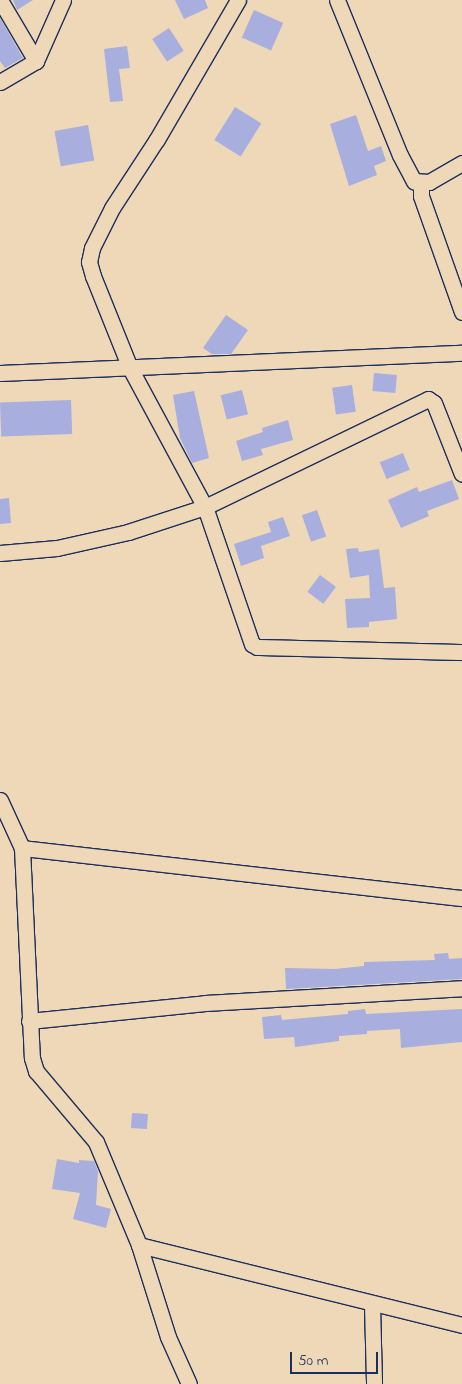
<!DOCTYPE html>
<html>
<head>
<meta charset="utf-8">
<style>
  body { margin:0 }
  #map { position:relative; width:462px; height:1384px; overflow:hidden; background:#eed8b7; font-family:"Indie Flower",sans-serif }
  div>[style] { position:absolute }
  .building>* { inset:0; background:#a8aede; transform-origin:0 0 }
  .roads { filter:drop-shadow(1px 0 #1b2f5e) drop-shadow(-1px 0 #1b2f5e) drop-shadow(0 1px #1b2f5e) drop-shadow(0 -1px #1b2f5e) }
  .minor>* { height:15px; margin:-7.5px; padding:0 7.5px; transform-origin:7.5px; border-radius:7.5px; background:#eed8b7 }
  span { translate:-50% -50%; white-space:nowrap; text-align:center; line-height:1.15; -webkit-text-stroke:4px #eed8b7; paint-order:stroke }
  .scale { position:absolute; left:290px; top:1352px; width:88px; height:22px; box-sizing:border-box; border:2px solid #1b2f5e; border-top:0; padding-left:6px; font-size:15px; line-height:18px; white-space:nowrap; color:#1b2f5e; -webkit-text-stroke:4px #eed8b7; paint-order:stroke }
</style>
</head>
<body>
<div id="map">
  <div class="building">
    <i style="clip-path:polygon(13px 0,33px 0,17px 10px)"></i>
    <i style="clip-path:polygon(175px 0,205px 0,208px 8px,184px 19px)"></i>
    <i style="left:254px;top:10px;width:32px;height:30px;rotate:24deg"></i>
    <i style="clip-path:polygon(0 18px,23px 58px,5px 68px,0 61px)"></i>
    <i style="left:169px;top:28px;width:27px;height:20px;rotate:57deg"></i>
    <i style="clip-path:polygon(127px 46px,130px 68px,119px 69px,123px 101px,110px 102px,104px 49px)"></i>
    <i style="left:235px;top:107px;width:31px;height:39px;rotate:32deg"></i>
    <i style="clip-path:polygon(356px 115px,368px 151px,381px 146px,386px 161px,374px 166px,377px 175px,349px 186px,330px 124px)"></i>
    <i style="left:88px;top:125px;width:36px;height:34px;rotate:80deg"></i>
    <i style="clip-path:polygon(226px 315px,248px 330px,231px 354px,212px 354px,203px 348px)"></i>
    <i style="left:374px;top:373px;width:23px;height:18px;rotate:5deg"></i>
    <i style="left:352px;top:385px;width:27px;height:20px;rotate:82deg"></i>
    <i style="left:242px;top:390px;width:25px;height:22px;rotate:76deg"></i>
    <i style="clip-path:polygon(194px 391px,209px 458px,192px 463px,180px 438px,173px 395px)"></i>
    <i style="left:71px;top:400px;width:34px;height:71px;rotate:88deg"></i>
    <i style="clip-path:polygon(288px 420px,293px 440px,261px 449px,263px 455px,242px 461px,236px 441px,263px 432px,262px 428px)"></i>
    <i style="left:403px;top:453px;width:18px;height:25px;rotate:68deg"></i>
    <i style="clip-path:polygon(452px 480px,459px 499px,427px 511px,429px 516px,401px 528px,388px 500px,417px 487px,419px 492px)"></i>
    <i style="clip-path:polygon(9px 498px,11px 523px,0 524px,0 499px)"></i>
    <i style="left:317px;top:510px;width:28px;height:16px;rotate:71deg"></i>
    <i style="clip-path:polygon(283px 517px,290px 536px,261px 546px,264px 558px,241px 566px,234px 544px,271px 532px,268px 522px)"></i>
    <i style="clip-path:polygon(358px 548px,359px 552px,379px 549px,384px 588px,395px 587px,397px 619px,369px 622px,369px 627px,347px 628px,345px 599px,370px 598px,369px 575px,350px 578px,346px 549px)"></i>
    <i style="left:320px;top:575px;width:20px;height:21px;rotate:37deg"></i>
    <i style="clip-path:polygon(448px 953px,449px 959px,462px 958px,462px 979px,286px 989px,285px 968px,335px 969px,364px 966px,364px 962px,435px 960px,434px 954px)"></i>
    <i style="clip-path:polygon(365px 1009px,366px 1014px,462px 1009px,462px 1042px,401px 1048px,400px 1029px,367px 1031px,367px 1034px,339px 1036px,339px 1041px,295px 1047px,294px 1037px,264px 1039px,262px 1017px,281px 1015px,282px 1020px,348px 1014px,348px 1011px)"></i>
    <i style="left:132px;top:1113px;width:16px;height:15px;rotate:4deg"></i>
    <i style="clip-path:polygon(57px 1159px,79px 1163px,79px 1160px,94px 1161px,98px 1171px,96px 1205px,111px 1209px,106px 1228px,73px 1219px,80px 1193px,52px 1189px)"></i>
  </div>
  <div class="roads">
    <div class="minor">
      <i style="left:0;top:0;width:71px;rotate:59.5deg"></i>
      <i style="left:238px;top:0;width:161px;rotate:120.2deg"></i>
      <i style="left:157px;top:139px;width:82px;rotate:123.1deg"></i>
      <i style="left:112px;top:208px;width:45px;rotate:116.6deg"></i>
      <i style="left:92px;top:248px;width:14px;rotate:102deg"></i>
      <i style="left:89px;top:262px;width:15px;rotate:74deg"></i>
      <i style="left:93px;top:276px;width:99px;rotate:68.1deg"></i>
      <i style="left:130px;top:368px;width:158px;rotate:61.7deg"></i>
      <i style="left:205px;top:507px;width:248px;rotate:-25.8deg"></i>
      <i style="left:428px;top:399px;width:7px;rotate:34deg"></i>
      <i style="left:434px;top:403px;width:76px;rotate:68.5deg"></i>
      <i style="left:337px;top:0;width:167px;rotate:67.9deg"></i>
      <i style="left:400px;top:155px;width:30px;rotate:62deg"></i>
      <i style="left:414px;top:181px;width:15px;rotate:4deg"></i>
      <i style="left:429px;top:182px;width:38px;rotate:-30deg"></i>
      <i style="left:0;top:82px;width:42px;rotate:-30.3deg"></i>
      <i style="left:36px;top:61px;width:67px;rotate:-66.1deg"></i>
      <i style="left:421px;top:184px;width:12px;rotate:90deg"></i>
      <i style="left:421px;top:196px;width:123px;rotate:70.5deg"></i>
      <i style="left:0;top:373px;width:462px;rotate:-2.5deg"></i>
      <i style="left:0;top:553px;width:57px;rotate:-5deg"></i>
      <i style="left:57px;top:548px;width:73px;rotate:-12.7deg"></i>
      <i style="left:128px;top:532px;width:81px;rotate:-18deg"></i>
      <i style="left:205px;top:507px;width:145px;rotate:71.1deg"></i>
      <i style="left:252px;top:644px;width:6px;rotate:31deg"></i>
      <i style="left:257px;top:647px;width:205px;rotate:1.4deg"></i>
      <i style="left:0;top:800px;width:53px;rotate:65.4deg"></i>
      <i style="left:22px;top:848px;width:210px;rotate:87.3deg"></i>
      <i style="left:32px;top:1058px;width:14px;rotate:73deg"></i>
      <i style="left:36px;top:1071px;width:93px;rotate:49.8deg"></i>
      <i style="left:96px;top:1142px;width:112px;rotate:67.3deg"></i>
      <i style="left:139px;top:1245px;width:96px;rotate:72.5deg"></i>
      <i style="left:168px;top:1337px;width:51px;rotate:65.9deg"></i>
      <i style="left:22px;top:848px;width:443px;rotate:6.5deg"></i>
      <i style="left:29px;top:1021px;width:177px;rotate:-5.8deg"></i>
      <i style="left:205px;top:1003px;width:257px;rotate:-3.3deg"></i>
      <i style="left:139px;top:1245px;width:333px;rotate:13.9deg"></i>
      <i style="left:372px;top:1305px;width:79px;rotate:88.5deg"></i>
    </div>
  </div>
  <div class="scale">50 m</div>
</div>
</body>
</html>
